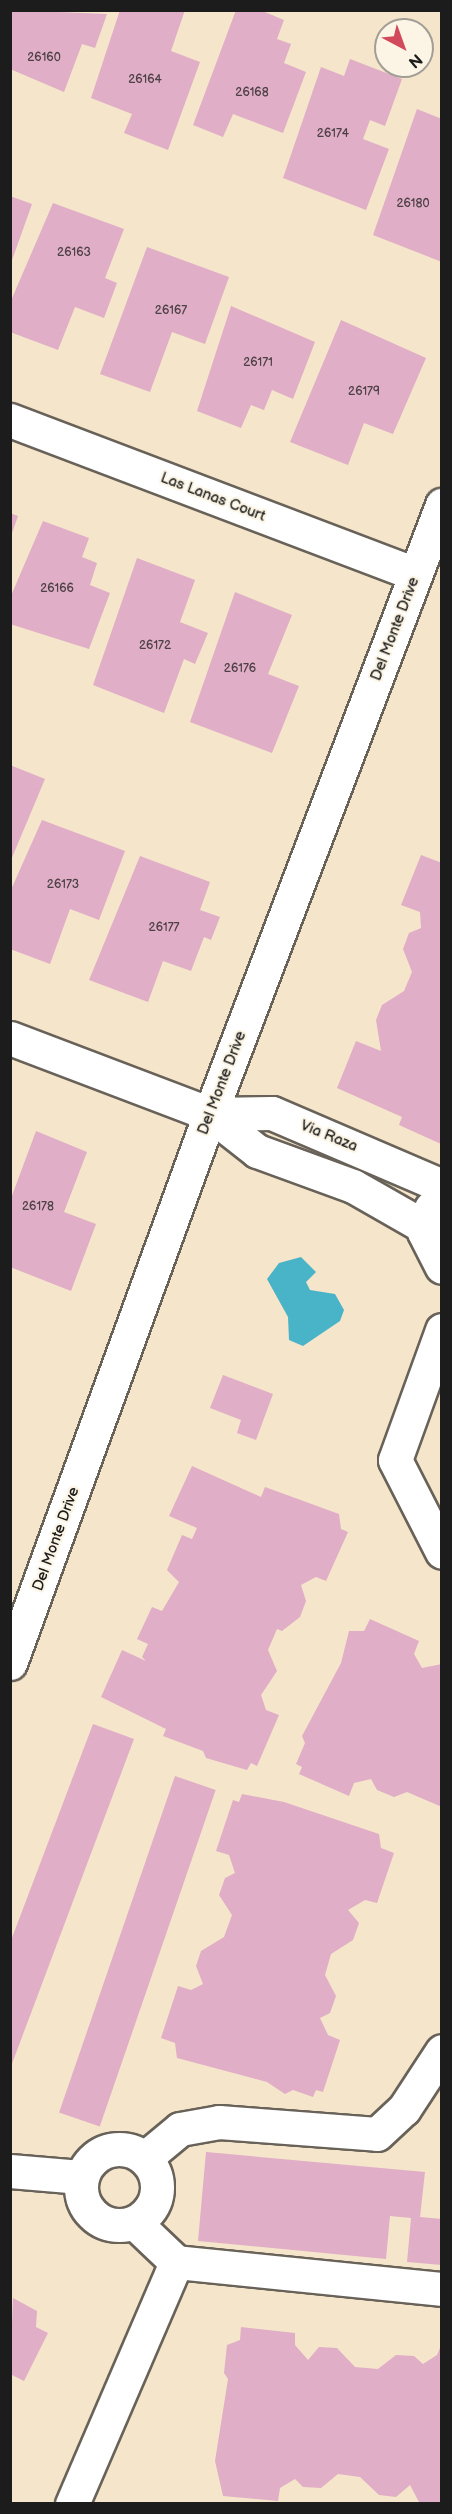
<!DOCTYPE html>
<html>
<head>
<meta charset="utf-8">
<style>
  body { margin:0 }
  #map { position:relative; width:452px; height:2514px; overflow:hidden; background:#f5e5cb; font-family:"Balsamiq Sans",sans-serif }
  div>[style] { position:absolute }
  .water>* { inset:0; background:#49b3c7 }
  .building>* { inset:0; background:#e0aec6; transform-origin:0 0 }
  .roads { filter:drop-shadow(2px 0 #686259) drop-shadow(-2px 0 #686259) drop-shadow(0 2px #686259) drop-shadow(0 -2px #686259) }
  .minor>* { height:33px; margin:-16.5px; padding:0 16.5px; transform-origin:16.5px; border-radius:16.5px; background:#fff }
  .minor>.ring { margin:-16.5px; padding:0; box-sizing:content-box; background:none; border:33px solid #fff; border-radius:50% }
  span { translate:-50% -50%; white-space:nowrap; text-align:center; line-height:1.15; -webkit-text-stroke:4.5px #fcf5e5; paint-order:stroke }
  .number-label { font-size:12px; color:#4d4046 }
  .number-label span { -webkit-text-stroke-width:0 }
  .street-label { font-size:15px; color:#1c1c1c }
  .frame { position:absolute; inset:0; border:12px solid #1c1c1c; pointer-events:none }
  .north { position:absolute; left:374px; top:18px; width:60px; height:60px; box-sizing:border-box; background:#fcf5e5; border:2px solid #a29e95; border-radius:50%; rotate:139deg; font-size:16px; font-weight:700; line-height:24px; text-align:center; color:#1c1c1c }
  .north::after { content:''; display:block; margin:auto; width:21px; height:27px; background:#d1495b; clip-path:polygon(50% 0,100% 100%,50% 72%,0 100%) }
</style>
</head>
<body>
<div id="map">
  <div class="water">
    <i style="clip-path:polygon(301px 1257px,316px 1272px,306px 1282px,310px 1290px,335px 1294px,344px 1310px,340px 1321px,303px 1346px,289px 1340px,288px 1317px,267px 1279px,279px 1263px)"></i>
  </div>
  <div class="building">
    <i style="clip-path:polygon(10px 10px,107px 14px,95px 48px,82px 44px,64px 92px,10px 69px)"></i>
    <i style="clip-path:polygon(120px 10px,185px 10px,171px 51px,200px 62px,168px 150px,124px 133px,132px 114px,91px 98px)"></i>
    <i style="clip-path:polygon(236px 10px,260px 10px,284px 20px,277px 39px,291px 44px,284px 63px,306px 72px,283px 133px,233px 114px,223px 137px,193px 125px)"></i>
    <i style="clip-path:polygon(350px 59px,402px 79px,385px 126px,370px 120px,363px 139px,389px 149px,366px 210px,283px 178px,321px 67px,344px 76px)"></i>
    <i style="clip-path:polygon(417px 109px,442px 119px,442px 262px,373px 235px)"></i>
    <i style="clip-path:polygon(10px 196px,32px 204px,11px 263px,10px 262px)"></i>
    <i style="clip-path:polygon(53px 203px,124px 229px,105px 278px,117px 283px,104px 318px,75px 307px,58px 350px,10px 332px,10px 303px)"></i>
    <i style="clip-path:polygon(147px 247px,229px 277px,205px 344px,172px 332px,150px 392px,100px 374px)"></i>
    <i style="clip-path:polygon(231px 306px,315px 342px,293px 399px,272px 390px,264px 410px,251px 405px,241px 428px,197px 411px)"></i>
    <i style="clip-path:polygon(341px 320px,426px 358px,393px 434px,364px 423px,348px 465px,290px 442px)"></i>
    <i style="clip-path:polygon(10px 513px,18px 516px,11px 536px,10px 536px)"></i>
    <i style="clip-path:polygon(43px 521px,89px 538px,82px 557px,97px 563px,90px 585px,110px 593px,89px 649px,10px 624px,10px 598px)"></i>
    <i style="clip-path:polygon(137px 558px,195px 580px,180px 622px,208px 633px,195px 664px,184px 659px,164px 713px,93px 685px)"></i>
    <i style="clip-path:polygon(235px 592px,292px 615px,268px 674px,299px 686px,272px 753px,190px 722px)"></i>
    <i style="clip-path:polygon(10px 765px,45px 779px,11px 860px,10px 860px)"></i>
    <i style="clip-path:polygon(42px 820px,125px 851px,99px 920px,70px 909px,50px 964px,10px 949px,10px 892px)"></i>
    <i style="clip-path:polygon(421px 855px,442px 863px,441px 1144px,399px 1125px,402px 1117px,337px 1088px,356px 1041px,381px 1051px,376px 1020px,382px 1005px,404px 991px,412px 972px,403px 949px,409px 933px,421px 928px,420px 912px,401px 905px)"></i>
    <i style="clip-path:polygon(140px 856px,210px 882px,200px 910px,220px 917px,211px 940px,204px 937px,191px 971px,163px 961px,148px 1002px,89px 980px)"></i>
    <i style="clip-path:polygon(36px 1131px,87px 1152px,64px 1212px,96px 1224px,71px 1291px,10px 1267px,10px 1201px)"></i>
    <i style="clip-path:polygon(223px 1375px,273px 1394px,256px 1440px,237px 1433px,241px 1420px,210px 1408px)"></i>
    <i style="clip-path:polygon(192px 1466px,261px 1497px,265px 1487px,339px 1514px,341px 1529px,348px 1532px,326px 1581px,316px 1577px,301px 1585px,306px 1601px,300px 1617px,282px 1631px,277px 1629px,268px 1650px,277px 1671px,261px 1695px,266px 1710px,279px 1715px,257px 1766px,251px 1763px,247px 1770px,206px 1758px,203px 1751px,163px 1736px,166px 1729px,101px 1697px,122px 1650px,146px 1661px,142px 1657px,148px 1644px,137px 1639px,152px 1607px,162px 1611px,179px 1582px,167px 1570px,182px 1535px,192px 1539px,197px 1528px,169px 1516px)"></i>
    <i style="clip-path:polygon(370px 1619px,419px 1641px,414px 1654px,422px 1668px,442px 1664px,442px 1807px,407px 1792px,394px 1797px,377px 1790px,371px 1779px,354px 1783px,349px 1796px,299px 1774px,302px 1767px,296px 1764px,305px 1743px,302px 1736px,341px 1663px,349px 1631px,364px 1631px)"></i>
    <i style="clip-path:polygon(93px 1724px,134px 1739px,10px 2069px,10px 1943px)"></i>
    <i style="left:175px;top:1776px;width:43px;height:356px;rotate:19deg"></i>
    <i style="clip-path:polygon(242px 1794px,284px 1802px,379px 1834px,381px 1848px,394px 1853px,377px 1903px,365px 1900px,348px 1910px,359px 1923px,353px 1940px,331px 1954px,325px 1975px,336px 1996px,330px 2013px,320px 2018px,328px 2035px,340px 2040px,323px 2092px,316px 2090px,313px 2097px,293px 2090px,285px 2094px,267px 2082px,177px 2058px,175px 2043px,161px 2038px,178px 1986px,191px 1990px,203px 1984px,196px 1966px,201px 1951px,224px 1937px,232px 1915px,219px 1895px,225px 1878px,235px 1873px,229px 1855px,216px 1851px,233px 1800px,239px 1802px)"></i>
    <i style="clip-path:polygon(206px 2152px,425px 2172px,420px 2217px,442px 2219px,442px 2265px,407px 2262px,411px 2218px,390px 2216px,386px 2259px,198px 2241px)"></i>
    <i style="clip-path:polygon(13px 2298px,37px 2311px,36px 2327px,48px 2333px,24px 2381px,10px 2374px)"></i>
    <i style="clip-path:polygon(241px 2327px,295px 2333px,295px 2345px,308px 2360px,319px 2347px,337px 2348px,355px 2367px,378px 2369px,396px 2355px,414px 2356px,423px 2364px,437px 2355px,442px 2343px,442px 2504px,420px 2504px,410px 2485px,396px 2497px,379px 2495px,360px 2477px,338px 2474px,321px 2488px,303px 2487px,295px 2479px,280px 2488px,278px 2501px,223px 2496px,215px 2461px,228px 2379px,224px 2373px,227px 2345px,240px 2340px)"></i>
  </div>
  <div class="roads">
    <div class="minor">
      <i style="left:10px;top:420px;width:433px;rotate:20.8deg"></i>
      <i style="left:10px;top:1038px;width:214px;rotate:20.8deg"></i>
      <i style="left:210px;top:1114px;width:60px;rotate:38.2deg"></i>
      <i style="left:257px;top:1151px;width:102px;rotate:20deg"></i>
      <i style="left:353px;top:1186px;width:83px;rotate:29.7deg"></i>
      <i style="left:210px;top:1114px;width:62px;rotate:-0.9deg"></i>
      <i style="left:272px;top:1113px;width:185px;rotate:23.2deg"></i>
      <i style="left:431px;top:1208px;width:25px;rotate:106deg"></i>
      <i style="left:424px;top:1232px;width:39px;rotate:63deg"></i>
      <i style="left:442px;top:1330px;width:138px;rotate:109.9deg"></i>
      <i style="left:395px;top:1460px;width:103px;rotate:62.9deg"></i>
      <i style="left:10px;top:1663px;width:584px;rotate:-69.98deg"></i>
      <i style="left:210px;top:1114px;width:652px;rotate:-69.15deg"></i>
      <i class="ring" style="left:81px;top:2149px;width:43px;height:43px"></i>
      <i style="left:145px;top:2158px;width:45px;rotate:-39.6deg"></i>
      <i style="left:180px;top:2129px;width:40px;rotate:-10deg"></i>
      <i style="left:219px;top:2122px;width:158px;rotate:4.3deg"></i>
      <i style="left:377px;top:2134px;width:37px;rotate:-43deg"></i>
      <i style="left:404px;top:2109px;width:69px;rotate:-56.8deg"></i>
      <i style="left:10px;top:2171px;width:71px;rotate:4.8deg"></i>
      <i style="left:135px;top:2223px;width:57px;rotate:43.6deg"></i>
      <i style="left:176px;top:2262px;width:267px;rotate:5.8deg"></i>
      <i style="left:72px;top:2504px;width:263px;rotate:-66.7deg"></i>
    </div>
  </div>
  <div class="number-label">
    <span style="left:44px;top:58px">26160</span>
    <span style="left:145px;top:80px">26164</span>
    <span style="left:252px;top:93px">26168</span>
    <span style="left:333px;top:134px">26174</span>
    <span style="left:413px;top:204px">26180</span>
    <span style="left:74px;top:253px">26163</span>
    <span style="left:171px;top:311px">26167</span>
    <span style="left:258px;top:363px">26171</span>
    <span style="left:364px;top:392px">26179</span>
    <span style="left:57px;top:589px">26166</span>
    <span style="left:155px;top:646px">26172</span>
    <span style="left:240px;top:669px">26176</span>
    <span style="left:63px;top:885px">26173</span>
    <span style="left:164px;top:928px">26177</span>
    <span style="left:38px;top:1207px">26178</span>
  </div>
  <div class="street-label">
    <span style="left:213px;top:497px;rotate:21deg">Las Lanas Court</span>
    <span style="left:395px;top:629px;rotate:-69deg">Del Monte Drive</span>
    <span style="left:222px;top:1083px;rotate:-69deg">Del Monte Drive</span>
    <span style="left:329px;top:1136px;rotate:22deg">Via Raza</span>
    <span style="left:56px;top:1539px;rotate:-70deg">Del Monte Drive</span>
  </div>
  <div class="frame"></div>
  <div class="north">N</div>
</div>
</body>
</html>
